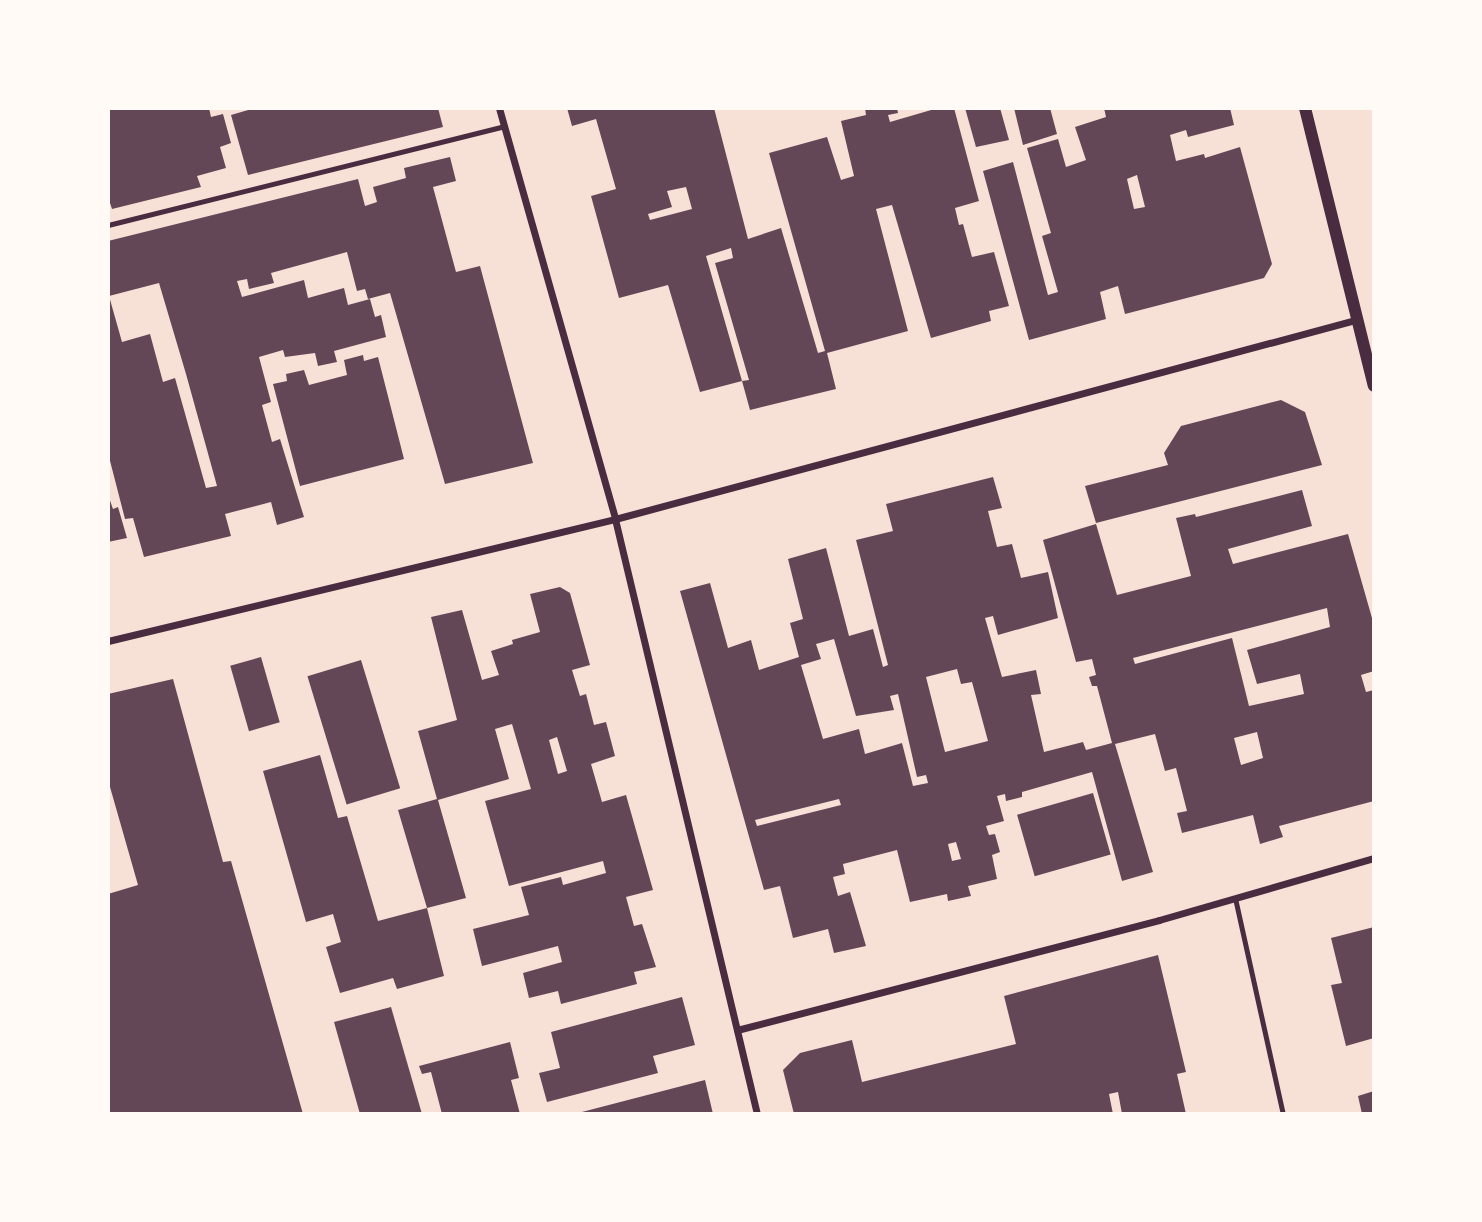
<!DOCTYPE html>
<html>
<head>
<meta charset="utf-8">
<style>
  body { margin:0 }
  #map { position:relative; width:1482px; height:1222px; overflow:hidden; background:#f7e1d7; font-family:Mulish,sans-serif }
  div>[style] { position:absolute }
  .building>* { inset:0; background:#644757; transform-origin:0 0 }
  .service>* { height:5px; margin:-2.5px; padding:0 2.5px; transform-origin:2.5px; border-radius:2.5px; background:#4a2c40 }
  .minor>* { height:7px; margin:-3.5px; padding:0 3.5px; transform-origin:3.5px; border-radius:3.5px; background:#4a2c40 }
  .tertiary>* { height:12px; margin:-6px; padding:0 6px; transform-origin:6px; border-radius:6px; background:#4a2c40 }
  span { translate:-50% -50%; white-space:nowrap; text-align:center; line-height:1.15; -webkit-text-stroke:6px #fffaf5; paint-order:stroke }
  .frame { position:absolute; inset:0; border:110px solid #fffaf5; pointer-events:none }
</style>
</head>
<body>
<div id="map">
  <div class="building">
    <i style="clip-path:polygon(108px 108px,209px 108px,211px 117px,223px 114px,231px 143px,220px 147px,226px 168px,197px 176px,201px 187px,112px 209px,108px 197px)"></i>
    <i style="clip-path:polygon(255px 108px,438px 108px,443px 127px,248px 175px,231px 115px)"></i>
    <i style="clip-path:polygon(evenodd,567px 108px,714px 108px,748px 239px,781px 228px,818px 353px,825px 351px,769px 153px,827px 137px,841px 180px,854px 176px,841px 121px,866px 115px,865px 108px,897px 108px,898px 113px,888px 115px,890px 122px,938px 108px,954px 108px,979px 201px,955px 208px,959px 225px,963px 224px,972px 257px,994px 252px,1009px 306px,989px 311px,991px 321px,931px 338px,892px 205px,876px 209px,908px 331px,827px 353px,836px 389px,750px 410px,742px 381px,749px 380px,715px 263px,733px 258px,731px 248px,706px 256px,742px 381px,700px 392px,668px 285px,619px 298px,591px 196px,616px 189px,596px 119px,572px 126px,567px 108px,686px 187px,692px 209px,650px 220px,648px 214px,672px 207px,667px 191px,686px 187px)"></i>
    <i style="clip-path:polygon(965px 108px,1000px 108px,1009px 140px,976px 147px)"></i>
    <i style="clip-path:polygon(1014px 108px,1050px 108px,1057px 134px,1023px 145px)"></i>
    <i style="clip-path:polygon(evenodd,1104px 108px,1230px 108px,1234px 125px,1188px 137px,1186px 130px,1170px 135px,1176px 161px,1204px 154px,1205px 158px,1240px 147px,1272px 264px,1264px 278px,1125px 314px,1118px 286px,1100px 292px,1106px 319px,1029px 340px,983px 171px,1013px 162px,1048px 295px,1058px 292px,1042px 236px,1051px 233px,1027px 148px,1058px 139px,1066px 167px,1086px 160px,1075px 127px,1106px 117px,1104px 108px,1137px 175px,1145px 207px,1134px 209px,1127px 179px,1137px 175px)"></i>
    <i style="clip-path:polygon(evenodd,450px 157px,456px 181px,433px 187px,456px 272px,480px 266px,533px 463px,445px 484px,390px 293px,368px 299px,365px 289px,357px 291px,347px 252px,271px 273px,274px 283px,249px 289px,247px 279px,237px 281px,242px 297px,304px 280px,308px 298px,344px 288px,348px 305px,370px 299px,375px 317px,381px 315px,386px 337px,334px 351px,337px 362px,318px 366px,315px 353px,285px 357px,283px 350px,259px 357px,271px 402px,262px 405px,272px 442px,280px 439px,304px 517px,277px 525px,271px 502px,225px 514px,231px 536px,144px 557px,133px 518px,125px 519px,108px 453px,108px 241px,358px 179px,365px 206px,377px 202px,373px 187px,406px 178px,404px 168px,450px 157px,159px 283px,186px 374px,217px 486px,206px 488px,175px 378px,163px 382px,150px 334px,122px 342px,109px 296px,159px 283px)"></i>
    <i style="clip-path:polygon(363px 355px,364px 361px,378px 357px,404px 459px,300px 486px,273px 384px,287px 381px,286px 374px,304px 370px,309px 385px,347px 375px,344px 360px)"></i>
    <i style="clip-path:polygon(1281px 400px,1305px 412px,1322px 465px,1096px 523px,1085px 486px,1168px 465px,1164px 453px,1181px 426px)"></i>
    <i style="clip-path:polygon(evenodd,993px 477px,1002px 508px,988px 511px,997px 547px,1012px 544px,1021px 578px,1048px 572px,1058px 618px,998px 635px,993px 616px,985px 618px,1002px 677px,1036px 670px,1041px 694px,1031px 695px,1044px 752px,1083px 742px,1086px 750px,1112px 743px,1097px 686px,1092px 686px,1089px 677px,1096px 675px,1092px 659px,1076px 662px,1043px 540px,1096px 524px,1117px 595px,1191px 576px,1176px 518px,1195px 514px,1196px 517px,1302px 490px,1312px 526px,1228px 549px,1233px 564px,1348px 534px,1374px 625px,1374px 671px,1361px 675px,1366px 692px,1374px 690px,1374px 801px,1279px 826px,1283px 837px,1260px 844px,1253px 815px,1182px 833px,1177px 813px,1187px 811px,1176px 768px,1165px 771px,1155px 734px,1115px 744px,1153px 872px,1122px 881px,1092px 772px,1022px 792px,1022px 797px,1006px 801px,1005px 794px,997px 796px,1004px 821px,986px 826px,989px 835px,995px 834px,1000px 852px,992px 855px,997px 879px,968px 886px,971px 896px,948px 901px,947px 894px,910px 902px,897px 850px,843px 864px,845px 874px,833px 877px,838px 896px,850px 892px,866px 946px,834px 953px,828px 929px,793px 938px,780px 886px,764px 890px,680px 591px,710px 583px,728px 648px,751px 640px,759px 670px,799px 657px,790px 623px,803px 619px,788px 559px,826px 548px,849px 636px,873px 629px,883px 667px,888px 665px,856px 540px,893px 531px,886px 504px,993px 477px,1327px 608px,1330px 627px,1247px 650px,1257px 684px,1300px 674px,1304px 694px,1249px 706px,1232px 638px,1135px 664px,1133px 658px,1327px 608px,993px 477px,834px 639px,856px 716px,894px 710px,890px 696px,898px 694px,917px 777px,926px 775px,928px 783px,913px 786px,902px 743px,865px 754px,859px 729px,823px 739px,801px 665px,821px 659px,816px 644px,834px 639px,993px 477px,957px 669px,961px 684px,972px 682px,988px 741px,945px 752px,926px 677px,957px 669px,993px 477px,1257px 732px,1263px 758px,1241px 765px,1234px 738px,1257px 732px,993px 477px,839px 799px,841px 805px,757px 826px,755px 820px,839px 799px,993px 477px,956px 842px,961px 859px,952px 861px,948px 844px,956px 842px)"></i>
    <i style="clip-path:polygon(108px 495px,113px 509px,118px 507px,127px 538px,108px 542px)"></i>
    <i style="clip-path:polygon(evenodd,560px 587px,570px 593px,590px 665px,572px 670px,580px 696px,586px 694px,594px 725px,606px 722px,615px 756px,591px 764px,602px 802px,626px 795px,653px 890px,626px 897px,634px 926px,642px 924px,656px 967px,634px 972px,637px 984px,561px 1004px,558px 991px,529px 998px,523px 973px,562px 962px,558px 946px,482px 966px,473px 929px,529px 915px,521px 887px,561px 877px,563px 885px,606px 873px,603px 861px,509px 886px,485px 801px,531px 789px,512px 724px,495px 729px,509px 779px,438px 800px,466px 898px,427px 908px,444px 976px,397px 989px,393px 978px,340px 993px,326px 947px,341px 942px,333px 914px,306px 922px,263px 771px,320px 755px,338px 818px,347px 816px,378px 921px,427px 908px,398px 810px,437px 799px,418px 731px,457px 720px,431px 617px,462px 610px,482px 680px,499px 675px,491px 651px,513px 644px,512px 640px,540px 632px,530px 594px,560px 587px,557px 737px,567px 771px,558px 774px,549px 740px,557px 737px)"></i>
    <i style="left:261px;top:657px;width:68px;height:32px;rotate:74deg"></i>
    <i style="left:361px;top:660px;width:134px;height:56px;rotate:73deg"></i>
    <i style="clip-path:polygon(173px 679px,223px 862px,231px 861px,303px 1114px,108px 1114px,108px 894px,138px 885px,108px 780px,108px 694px)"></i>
    <i style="left:1093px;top:793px;width:64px;height:79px;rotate:74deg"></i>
    <i style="clip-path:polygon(1374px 927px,1374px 1038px,1346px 1046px,1331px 985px,1342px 983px,1331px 938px)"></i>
    <i style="clip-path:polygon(1158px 955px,1186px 1072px,1177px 1074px,1186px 1114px,1122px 1114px,1118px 1092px,1109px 1094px,1113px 1114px,794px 1114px,783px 1070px,800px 1053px,852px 1040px,862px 1082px,1016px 1044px,1004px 996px)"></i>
    <i style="clip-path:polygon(682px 997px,695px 1045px,653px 1056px,658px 1073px,547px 1102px,539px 1073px,560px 1068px,551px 1032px)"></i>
    <i style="clip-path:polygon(391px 1007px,422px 1114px,360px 1114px,334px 1022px)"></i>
    <i style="clip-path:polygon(510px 1042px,519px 1078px,511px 1080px,520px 1114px,442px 1114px,431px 1072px,422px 1074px,419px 1066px)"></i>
    <i style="clip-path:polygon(705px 1080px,713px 1114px,578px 1114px,578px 1113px)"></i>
    <i style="clip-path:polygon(1374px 1091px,1374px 1114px,1362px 1114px,1358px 1096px)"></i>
  </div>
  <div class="service">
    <i style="left:108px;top:225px;width:408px;rotate:-14deg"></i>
    <i style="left:1235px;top:898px;width:221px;rotate:77.5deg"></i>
  </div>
  <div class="minor">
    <i style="left:499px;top:108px;width:427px;rotate:74.2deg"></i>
    <i style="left:615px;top:519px;width:612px;rotate:76.58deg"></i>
    <i style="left:108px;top:641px;width:521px;rotate:-13.53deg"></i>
    <i style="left:615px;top:519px;width:766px;rotate:-15.05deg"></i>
    <i style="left:737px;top:1030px;width:436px;rotate:-14.6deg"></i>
    <i style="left:1159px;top:920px;width:224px;rotate:-16.1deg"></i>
  </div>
  <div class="tertiary">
    <i style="left:1305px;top:108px;width:286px;rotate:76.1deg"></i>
  </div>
  <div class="frame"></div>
</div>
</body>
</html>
